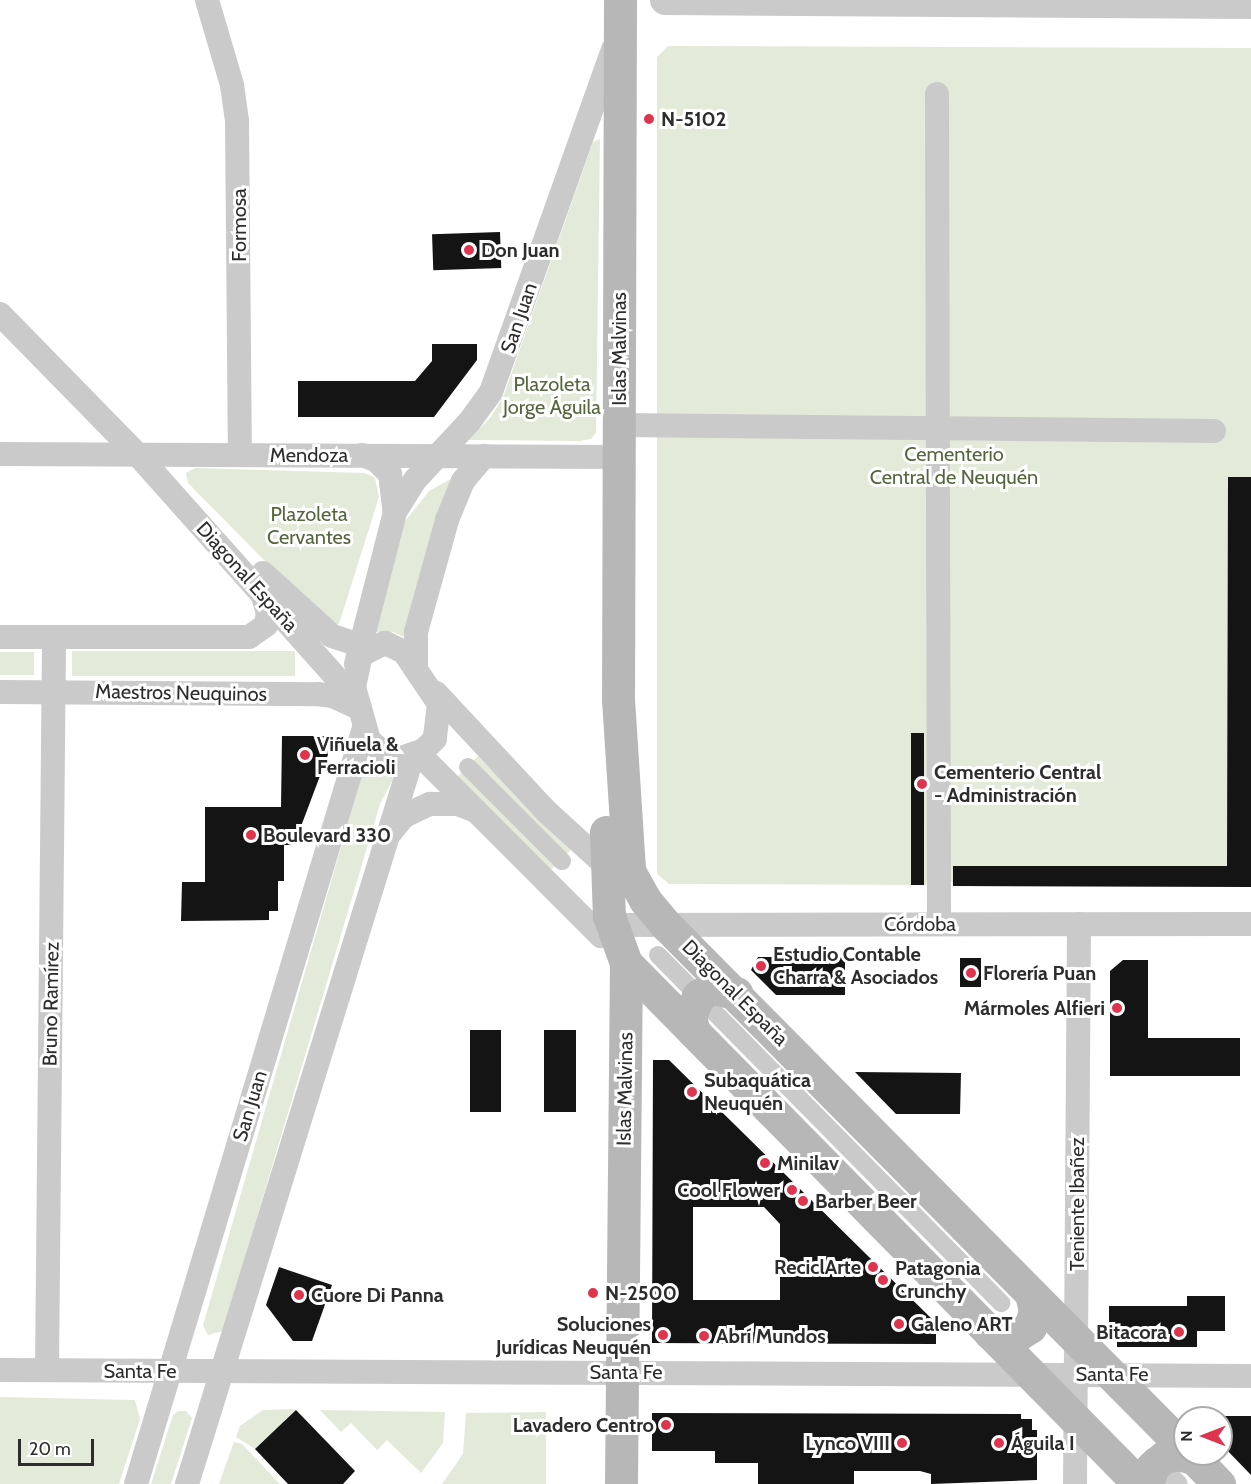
<!DOCTYPE html>
<html>
<head>
<meta charset="utf-8">
<style>
  body { margin:0 }
  #map { position:relative; width:1251px; height:1484px; overflow:hidden; background:#fff; font-family:Cabin,sans-serif }
  div>[style] { position:absolute }
  .green>* { inset:0; background:#e4eada; transform-origin:0 0 }
  .building>* { inset:0; background:#141414; transform-origin:0 0 }
  .pedestrian>* { height:18px; margin:-9px; padding:0 9px; transform-origin:9px; border-radius:9px; background:#cacaca }
  .minor>* { height:24px; margin:-12px; padding:0 12px; transform-origin:12px; border-radius:12px; background:#cacaca }
  .tertiary>* { height:30px; margin:-15px; padding:0 15px; transform-origin:15px; border-radius:15px; background:#cacaca }
  .secondary>* { height:33px; margin:-16.5px; padding:0 16.5px; transform-origin:16.5px; border-radius:16.5px; background:#b7b7b7 }
  .dots>* { width:16px; height:16px; translate:-50% -50%; box-sizing:border-box; border:3px solid #fff; border-radius:50% }
  span { translate:-50% -50%; white-space:nowrap; text-align:center; line-height:1.15; -webkit-text-stroke:6px #fff; paint-order:stroke }
  .poi-label { font-size:20px; color:#2d2d2d; font-weight:700 }
  .left { translate:0 -50%; text-align:left }
  .right { translate:-100% -50%; text-align:right }
  .street-label { font-size:20px; color:#2d2d2d }
  .park-label { font-size:20px; color:#53663c }
  .north { position:absolute; left:1173px; top:1406px; width:60px; height:60px; box-sizing:border-box; background:#fff; border:2px solid #ababab; border-radius:50%; rotate:270deg; font-size:16px; font-weight:700; line-height:24px; text-align:center; color:#2d2d2d }
  .north::after { content:''; display:block; margin:auto; width:21px; height:27px; background:#de344d; clip-path:polygon(50% 0,100% 100%,50% 72%,0 100%) }
  .scale { position:absolute; left:18px; top:1439px; width:76px; height:27px; box-sizing:border-box; border:3px solid #2d2d2d; border-top:0; padding-left:8px; font-size:18px; line-height:21px; white-space:nowrap; color:#2d2d2d; -webkit-text-stroke:4px #fff; paint-order:stroke }
</style>
</head>
<body>
<div id="map">
  <div class="green">
    <i style="clip-path:polygon(668px 46px,1251px 48px,1251px 887px,953px 886px,952px 881px,927px 881px,926px 885px,669px 884px,657px 874px,657px 57px)"></i>
    <i style="clip-path:polygon(600px 139px,596px 433px,591px 439px,580px 441px,469px 440px,490px 418px,503px 397px,593px 142px)"></i>
    <i style="clip-path:polygon(195px 468px,365px 473px,375px 478px,379px 497px,339px 624px,327px 624px,188px 483px,186px 473px)"></i>
    <i style="clip-path:polygon(456px 476px,435px 519px,406px 638px,393px 632px,372px 632px,402px 525px,429px 491px)"></i>
    <i style="left:72px;top:651px;width:223px;height:25px"></i>
    <i style="left:0;top:652px;width:34px;height:23px"></i>
    <i style="left:478px;top:756px;width:132px;height:29px;rotate:45deg"></i>
    <i style="clip-path:polygon(365px 764px,391px 774px,393px 779px,380px 804px,223px 1331px,208px 1335px,203px 1325px)"></i>
    <i style="clip-path:polygon(0 1397px,135px 1400px,140px 1419px,119px 1484px,0 1484px)"></i>
    <i style="clip-path:polygon(296px 1409px,283px 1422px,288px 1428px,271px 1445px,265px 1439px,255px 1449px,236px 1437px,240px 1426px,263px 1410px)"></i>
    <i style="clip-path:polygon(320px 1410px,445px 1412px,443px 1443px,421px 1473px,387px 1440px,377px 1450px,351px 1423px,341px 1432px)"></i>
    <i style="clip-path:polygon(178px 1411px,186px 1411px,192px 1418px,171px 1484px,151px 1484px,173px 1415px)"></i>
    <i style="clip-path:polygon(546px 1412px,546px 1484px,442px 1484px,463px 1454px,466px 1413px)"></i>
    <i style="clip-path:polygon(234px 1442px,242px 1444px,280px 1484px,219px 1484px)"></i>
  </div>
  <div class="building">
    <i style="left:500px;top:232px;width:36px;height:68px;rotate:88deg"></i>
    <i style="clip-path:polygon(432px 344px,477px 344px,477px 360px,434px 417px,298px 417px,298px 381px,415px 381px,432px 361px)"></i>
    <i style="clip-path:polygon(1228px 477px,1251px 477px,1251px 887px,953px 886px,953px 866px,1227px 866px)"></i>
    <i style="left:911px;top:733px;width:13px;height:152px"></i>
    <i style="clip-path:polygon(282px 736px,335px 736px,294px 845px,284px 845px,284px 881px,278px 881px,278px 911px,269px 911px,269px 920px,181px 921px,182px 882px,205px 882px,205px 807px,281px 807px)"></i>
    <i style="clip-path:polygon(758px 957px,845px 957px,845px 995px,776px 995px,751px 970px)"></i>
    <i style="left:960px;top:958px;width:21px;height:29px"></i>
    <i style="clip-path:polygon(1123px 960px,1148px 960px,1148px 1038px,1240px 1038px,1240px 1076px,1110px 1076px,1110px 971px)"></i>
    <i style="left:470px;top:1030px;width:31px;height:82px"></i>
    <i style="left:544px;top:1030px;width:32px;height:82px"></i>
    <i style="clip-path:polygon(evenodd,653px 1060px,669px 1060px,936px 1323px,936px 1344px,652px 1343px,653px 1060px,693px 1207px,764px 1207px,780px 1224px,780px 1300px,693px 1300px,693px 1207px)"></i>
    <i style="clip-path:polygon(855px 1072px,961px 1073px,960px 1114px,896px 1114px)"></i>
    <i style="clip-path:polygon(279px 1267px,332px 1285px,312px 1341px,293px 1341px,266px 1305px)"></i>
    <i style="clip-path:polygon(1187px 1296px,1225px 1296px,1225px 1331px,1197px 1331px,1197px 1347px,1117px 1347px,1117px 1338px,1109px 1338px,1109px 1306px,1187px 1306px)"></i>
    <i style="clip-path:polygon(296px 1410px,355px 1471px,343px 1484px,288px 1484px,255px 1449px)"></i>
    <i style="clip-path:polygon(652px 1413px,1021px 1414px,1021px 1419px,1032px 1419px,1032px 1430px,1037px 1430px,1037px 1480px,931px 1484px,931px 1474px,920px 1471px,854px 1471px,854px 1484px,758px 1484px,758px 1463px,715px 1463px,715px 1451px,652px 1451px)"></i>
    <i style="clip-path:polygon(1221px 1416px,1251px 1416px,1251px 1475px,1221px 1444px)"></i>
  </div>
  <div class="pedestrian">
    <i style="left:468px;top:767px;width:133px;rotate:45deg"></i>
    <i style="left:658px;top:955px;width:489px;rotate:45.4deg"></i>
    <i style="left:1152px;top:1457px;width:38px;rotate:45deg"></i>
  </div>
  <div class="minor">
    <i style="left:207px;top:0;width:89px;rotate:73.6deg"></i>
    <i style="left:232px;top:85px;width:36px;rotate:82deg"></i>
    <i style="left:237px;top:121px;width:333px;rotate:89.5deg"></i>
    <i style="left:937px;top:94px;width:830px;rotate:89.86deg"></i>
    <i style="left:0;top:314px;width:196px;rotate:45.6deg"></i>
    <i style="left:137px;top:454px;width:331px;rotate:48.3deg"></i>
    <i style="left:619px;top:425px;width:595px;rotate:0.58deg"></i>
    <i style="left:0;top:454px;width:619px;rotate:0.28deg"></i>
    <i style="left:362px;top:455px;width:15px;rotate:20deg"></i>
    <i style="left:376px;top:460px;width:20px;rotate:45deg"></i>
    <i style="left:390px;top:474px;width:38px;rotate:83deg"></i>
    <i style="left:263px;top:573px;width:93px;rotate:42.4deg"></i>
    <i style="left:332px;top:636px;width:39px;rotate:18deg"></i>
    <i style="left:0;top:637px;width:249px"></i>
    <i style="left:249px;top:637px;width:21px;rotate:-35deg"></i>
    <i style="left:266px;top:625px;width:12px;rotate:-81deg"></i>
    <i style="left:268px;top:613px;width:21px;rotate:-107deg"></i>
    <i style="left:385px;top:643px;width:21px;rotate:25deg"></i>
    <i style="left:404px;top:652px;width:63px;rotate:56.1deg"></i>
    <i style="left:439px;top:704px;width:35px;rotate:97deg"></i>
    <i style="left:435px;top:739px;width:16px;rotate:135deg"></i>
    <i style="left:424px;top:750px;width:24px;rotate:161deg"></i>
    <i style="left:401px;top:758px;width:16px;rotate:-166deg"></i>
    <i style="left:385px;top:754px;width:21px;rotate:-139deg"></i>
    <i style="left:369px;top:740px;width:55px;rotate:-105.8deg"></i>
    <i style="left:354px;top:687px;width:33px;rotate:-78deg"></i>
    <i style="left:361px;top:655px;width:27px;rotate:-27deg"></i>
    <i style="left:356px;top:664px;width:157px;rotate:-75.6deg"></i>
    <i style="left:395px;top:512px;width:39px;rotate:-58deg"></i>
    <i style="left:416px;top:479px;width:79px;rotate:-47deg"></i>
    <i style="left:470px;top:421px;width:36px;rotate:-54deg"></i>
    <i style="left:491px;top:392px;width:364px;rotate:-70.4deg"></i>
    <i style="left:416px;top:669px;width:37px;rotate:-90deg"></i>
    <i style="left:416px;top:632px;width:116px;rotate:-74.5deg"></i>
    <i style="left:447px;top:520px;width:42px;rotate:-67.7deg"></i>
    <i style="left:463px;top:481px;width:33px;rotate:-50deg"></i>
    <i style="left:0;top:692px;width:318px;rotate:0.4deg"></i>
    <i style="left:318px;top:694px;width:15px;rotate:8deg"></i>
    <i style="left:333px;top:696px;width:29px;rotate:25deg"></i>
    <i style="left:436px;top:693px;width:163px;rotate:47deg"></i>
    <i style="left:547px;top:812px;width:91px;rotate:42.3deg"></i>
    <i style="left:418px;top:753px;width:259px;rotate:45deg"></i>
    <i style="left:391px;top:832px;width:21px;rotate:-51deg"></i>
    <i style="left:404px;top:816px;width:29px;rotate:-25deg"></i>
    <i style="left:430px;top:804px;width:28px"></i>
    <i style="left:458px;top:804px;width:16px;rotate:22deg"></i>
    <i style="left:590px;top:925px;width:661px;rotate:-0.09deg"></i>
    <i style="left:0;top:1370px;width:1251px;rotate:0.27deg"></i>
    <i style="left:47px;top:1370px;width:732px;rotate:-89.45deg"></i>
    <i style="left:136px;top:1484px;width:790px;rotate:-73.22deg"></i>
    <i style="left:187px;top:1484px;width:763px;rotate:-72.78deg"></i>
    <i style="left:1075px;top:1484px;width:560px;rotate:-89.59deg"></i>
  </div>
  <div class="tertiary">
    <i style="left:665px;top:0;width:586px;rotate:0.39deg"></i>
  </div>
  <div class="secondary">
    <i style="left:620px;top:0;width:699px;rotate:90.16deg"></i>
    <i style="left:618px;top:699px;width:172px;rotate:86.3deg"></i>
    <i style="left:629px;top:871px;width:33px;rotate:61deg"></i>
    <i style="left:645px;top:900px;width:33px;rotate:50deg"></i>
    <i style="left:666px;top:925px;width:738px;rotate:45.27deg"></i>
    <i style="left:606px;top:832px;width:84px;rotate:88deg"></i>
    <i style="left:609px;top:916px;width:50px;rotate:70.1deg"></i>
    <i style="left:626px;top:963px;width:521px;rotate:90.55deg"></i>
    <i style="left:626px;top:963px;width:731px;rotate:45.44deg"></i>
    <i style="left:694px;top:1032px;width:16px;rotate:-105deg"></i>
    <i style="left:690px;top:1017px;width:22px;rotate:-69deg"></i>
    <i style="left:698px;top:996px;width:16px;rotate:-30deg"></i>
    <i style="left:712px;top:988px;width:25px;rotate:12deg"></i>
    <i style="left:990px;top:1333px;width:26px;rotate:7deg"></i>
    <i style="left:1016px;top:1336px;width:17px;rotate:-33deg"></i>
    <i style="left:1030px;top:1327px;width:17px;rotate:-73deg"></i>
    <i style="left:1035px;top:1311px;width:18px;rotate:-103deg"></i>
    <i style="left:1190px;top:1454px;width:42px;rotate:46deg"></i>
    <i style="left:1148px;top:1484px;width:17px;rotate:-77deg"></i>
    <i style="left:1152px;top:1467px;width:16px;rotate:-40deg"></i>
    <i style="left:1164px;top:1457px;width:14px;rotate:-12deg"></i>
    <i style="left:1178px;top:1454px;width:16px;rotate:15deg"></i>
  </div>
  <div class="dots">
    <i style="left:649px;top:119px;background:#de344d"></i>
    <i style="left:469px;top:250px;background:#de344d"></i>
    <i style="left:305px;top:755px;background:#de344d"></i>
    <i style="left:922px;top:784px;background:#de344d"></i>
    <i style="left:251px;top:835px;background:#de344d"></i>
    <i style="left:761px;top:966px;background:#de344d"></i>
    <i style="left:971px;top:973px;background:#de344d"></i>
    <i style="left:1117px;top:1008px;background:#de344d"></i>
    <i style="left:692px;top:1092px;background:#de344d"></i>
    <i style="left:765px;top:1163px;background:#de344d"></i>
    <i style="left:792px;top:1190px;background:#de344d"></i>
    <i style="left:803px;top:1201px;background:#de344d"></i>
    <i style="left:873px;top:1267px;background:#de344d"></i>
    <i style="left:883px;top:1280px;background:#de344d"></i>
    <i style="left:593px;top:1293px;background:#de344d"></i>
    <i style="left:299px;top:1295px;background:#de344d"></i>
    <i style="left:899px;top:1324px;background:#de344d"></i>
    <i style="left:1179px;top:1332px;background:#de344d"></i>
    <i style="left:663px;top:1335px;background:#de344d"></i>
    <i style="left:704px;top:1336px;background:#de344d"></i>
    <i style="left:666px;top:1425px;background:#de344d"></i>
    <i style="left:902px;top:1443px;background:#de344d"></i>
    <i style="left:999px;top:1443px;background:#de344d"></i>
  </div>
  <div class="poi-label">
    <span class="left" style="left:661px;top:119px">N-5102</span>
    <span class="left" style="left:481px;top:250px">Don Juan</span>
    <span class="left" style="left:317px;top:756px">Viñuela &amp;<br>Ferracioli</span>
    <span class="left" style="left:934px;top:784px">Cementerio Central<br>- Administración</span>
    <span class="left" style="left:263px;top:835px">Boulevard 330</span>
    <span class="left" style="left:773px;top:966px">Estudio Contable<br>Charra &amp; Asociados</span>
    <span class="left" style="left:983px;top:973px">Florería Puan</span>
    <span class="right" style="left:1105px;top:1008px">Mármoles Alfieri</span>
    <span class="left" style="left:704px;top:1092px">Subaquática<br>Neuquén</span>
    <span class="left" style="left:777px;top:1163px">Minilav</span>
    <span class="right" style="left:780px;top:1190px">Cool Flower</span>
    <span class="left" style="left:815px;top:1201px">Barber Beer</span>
    <span class="right" style="left:861px;top:1267px">ReciclArte</span>
    <span class="left" style="left:895px;top:1280px">Patagonia<br>Crunchy</span>
    <span class="left" style="left:605px;top:1293px">N-2500</span>
    <span class="left" style="left:311px;top:1295px">Cuore Di Panna</span>
    <span class="right" style="left:651px;top:1336px">Soluciones<br>Jurídicas Neuquén</span>
    <span class="left" style="left:911px;top:1324px">Galeno ART</span>
    <span class="right" style="left:1167px;top:1332px">Bitacora</span>
    <span class="left" style="left:716px;top:1336px">Abrí Mundos</span>
    <span class="right" style="left:654px;top:1425px">Lavadero Centro</span>
    <span class="right" style="left:890px;top:1443px">Lynco VIII</span>
    <span class="left" style="left:1011px;top:1443px">Águila I</span>
  </div>
  <div class="street-label">
    <span style="left:239px;top:225px;rotate:-90deg">Formosa</span>
    <span style="left:519px;top:318px;rotate:-71deg">San Juan</span>
    <span style="left:619px;top:349px;rotate:-90deg">Islas Malvinas</span>
    <span style="left:309px;top:455px">Mendoza</span>
    <span style="left:247px;top:577px;rotate:48deg">Diagonal España</span>
    <span style="left:181px;top:693px;rotate:1deg">Maestros Neuquinos</span>
    <span style="left:920px;top:924px">Córdoba</span>
    <span style="left:735px;top:993px;rotate:45deg">Diagonal España</span>
    <span style="left:51px;top:1004px;rotate:-89deg">Bruno Ramírez</span>
    <span style="left:625px;top:1089px;rotate:-89deg">Islas Malvinas</span>
    <span style="left:250px;top:1106px;rotate:-73deg">San Juan</span>
    <span style="left:1077px;top:1204px;rotate:-90deg">Teniente Ibañez</span>
    <span style="left:140px;top:1371px">Santa Fe</span>
    <span style="left:626px;top:1372px">Santa Fe</span>
    <span style="left:1112px;top:1374px">Santa Fe</span>
  </div>
  <div class="park-label">
    <span style="left:552px;top:396px">Plazoleta<br>Jorge Águila</span>
    <span style="left:954px;top:466px">Cementerio<br>Central de Neuquén</span>
    <span style="left:309px;top:526px">Plazoleta<br>Cervantes</span>
  </div>
  <div class="north">N</div>
  <div class="scale">20 m</div>
</div>
</body>
</html>
